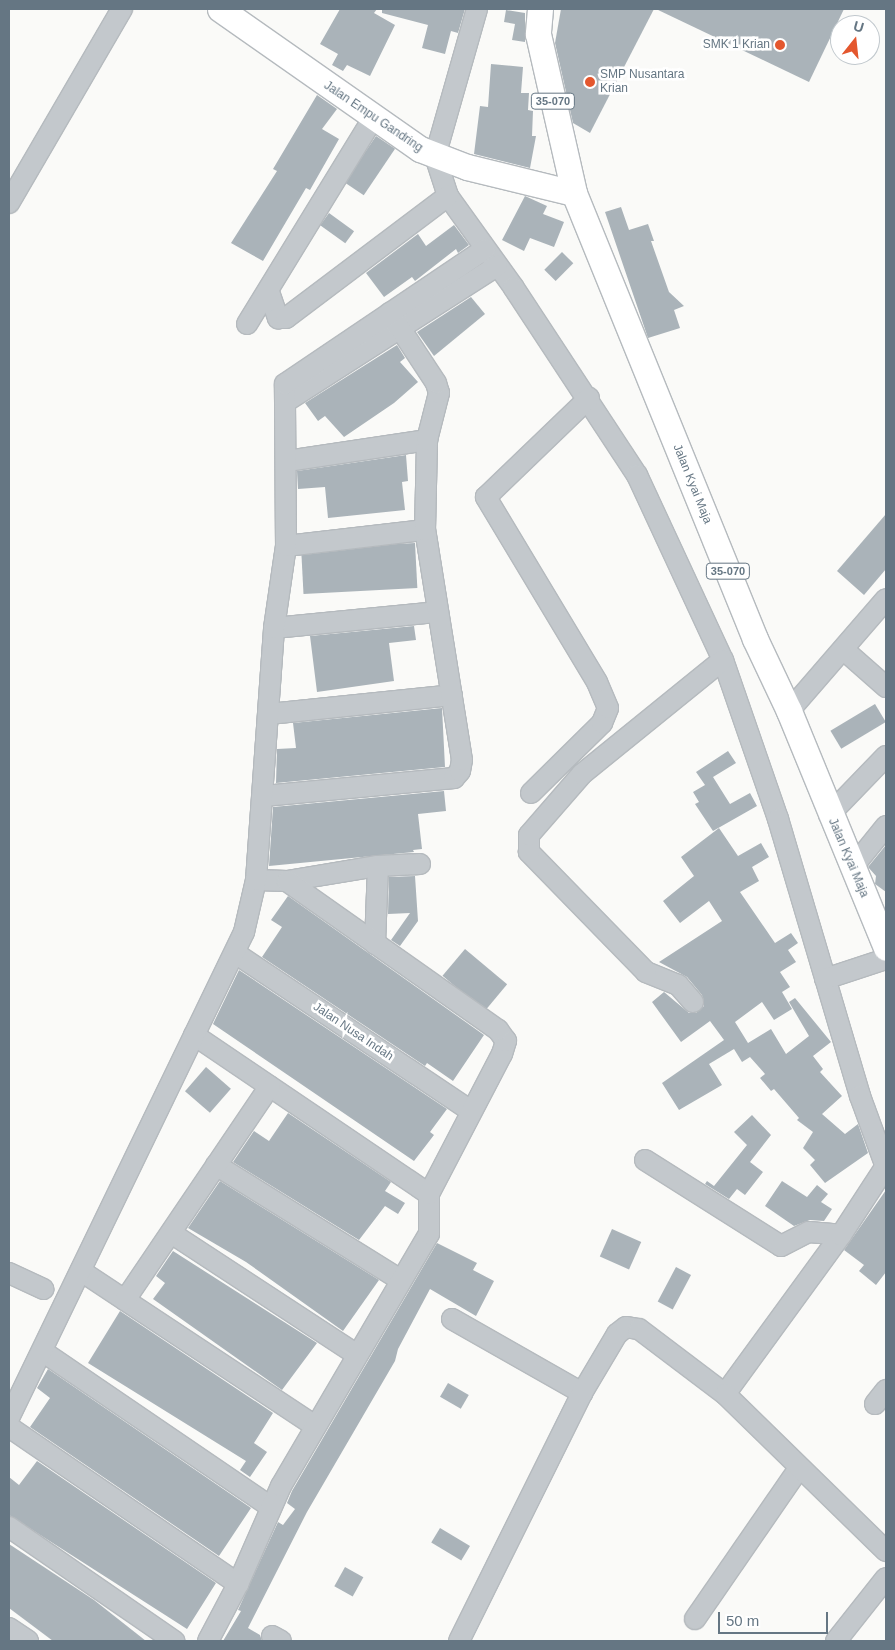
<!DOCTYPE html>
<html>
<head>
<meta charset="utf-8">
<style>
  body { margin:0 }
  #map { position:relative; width:895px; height:1650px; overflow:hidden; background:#fafaf8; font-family:Helvetica,sans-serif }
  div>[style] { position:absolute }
  .building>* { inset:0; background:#aab3b9; transform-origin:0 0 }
  .roads { filter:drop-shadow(1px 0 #b5babe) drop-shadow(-1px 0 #b5babe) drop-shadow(0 1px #b5babe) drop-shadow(0 -1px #b5babe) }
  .minor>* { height:20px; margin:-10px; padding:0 10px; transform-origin:10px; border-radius:10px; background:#c3c8cc }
  .major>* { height:25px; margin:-12.5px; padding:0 12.5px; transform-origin:12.5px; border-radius:12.5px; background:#fff }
  .dots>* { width:14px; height:14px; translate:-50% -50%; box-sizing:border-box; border:2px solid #fff; border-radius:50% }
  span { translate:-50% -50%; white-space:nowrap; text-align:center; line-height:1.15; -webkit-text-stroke:5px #fff; paint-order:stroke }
  .shield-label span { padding:1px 4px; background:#fff; border:1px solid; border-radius:4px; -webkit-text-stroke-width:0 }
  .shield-label { font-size:11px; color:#657683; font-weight:700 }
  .poi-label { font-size:12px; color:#657683 }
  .right { translate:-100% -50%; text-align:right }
  .left { translate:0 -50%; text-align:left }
  .street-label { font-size:12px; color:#657683 }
  .frame { position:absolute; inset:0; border:10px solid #657683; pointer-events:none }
  .north { position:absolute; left:830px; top:15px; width:50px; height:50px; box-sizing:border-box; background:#fff; border:1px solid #c1c8cd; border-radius:50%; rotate:16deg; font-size:14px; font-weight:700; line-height:20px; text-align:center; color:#657683 }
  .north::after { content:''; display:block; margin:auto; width:18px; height:22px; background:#e4572e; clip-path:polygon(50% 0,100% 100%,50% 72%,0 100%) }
  .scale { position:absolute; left:718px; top:1612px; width:110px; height:22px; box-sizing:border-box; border:2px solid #657683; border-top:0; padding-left:6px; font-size:15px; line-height:18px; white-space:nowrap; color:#657683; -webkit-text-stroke:4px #fff; paint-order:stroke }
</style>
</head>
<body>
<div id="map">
  <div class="building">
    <i style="clip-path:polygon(340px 9px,377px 9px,374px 13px,395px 25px,370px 76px,347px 65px,343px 71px,332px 65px,338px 54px,320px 44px)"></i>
    <i style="clip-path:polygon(382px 9px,465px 9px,458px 33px,451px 31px,445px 54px,422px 48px,428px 25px,382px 13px)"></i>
    <i style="clip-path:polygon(561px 9px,654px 9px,590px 133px,573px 123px,555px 43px)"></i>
    <i style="clip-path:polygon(656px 9px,844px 9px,809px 82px)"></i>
    <i style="clip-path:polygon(506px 10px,525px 13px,525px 42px,512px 40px,515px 24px,504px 22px)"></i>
    <i style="clip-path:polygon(491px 64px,523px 67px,521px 93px,529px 93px,528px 110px,533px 111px,532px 136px,536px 136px,530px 168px,474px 154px,480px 106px,488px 107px)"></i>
    <i style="clip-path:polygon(317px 95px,337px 109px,322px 129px,339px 139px,310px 190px,306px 188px,263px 261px,231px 243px,277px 171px,273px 169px)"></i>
    <i style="left:376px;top:136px;width:23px;height:56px;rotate:34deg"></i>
    <i style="clip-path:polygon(525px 196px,547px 206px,543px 214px,564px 222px,554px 247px,530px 238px,524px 251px,502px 240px)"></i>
    <i style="clip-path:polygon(621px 207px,629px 230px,648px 224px,654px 241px,651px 241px,669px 292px,684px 306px,674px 310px,680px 328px,648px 338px,605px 212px)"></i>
    <i style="left:329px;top:213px;width:31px;height:15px;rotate:36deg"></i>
    <i style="clip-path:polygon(454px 225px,469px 245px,458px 253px,456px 249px,415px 281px,412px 277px,384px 297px,366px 273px,418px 234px,426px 246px)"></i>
    <i style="left:562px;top:252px;width:16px;height:25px;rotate:45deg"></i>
    <i style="clip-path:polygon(471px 297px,485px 314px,434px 356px,417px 332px)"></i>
    <i style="clip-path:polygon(397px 345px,405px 358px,400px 362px,418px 382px,394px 403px,344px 437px,325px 416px,318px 421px,305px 403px)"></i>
    <i style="clip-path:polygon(406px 455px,408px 481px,402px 482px,405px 510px,328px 518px,325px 487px,298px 489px,297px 471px)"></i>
    <i style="clip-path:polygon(886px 514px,886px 569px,864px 595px,837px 571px)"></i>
    <i style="left:415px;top:543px;width:45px;height:114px;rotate:87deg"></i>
    <i style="clip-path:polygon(414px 626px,416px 640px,389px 643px,394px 681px,317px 692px,310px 636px)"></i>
    <i style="left:875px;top:704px;width:21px;height:52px;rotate:59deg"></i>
    <i style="clip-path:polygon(442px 708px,445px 767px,276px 783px,277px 749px,296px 748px,293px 723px)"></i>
    <i style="clip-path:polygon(728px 751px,736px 763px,713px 777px,730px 804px,750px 793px,757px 806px,713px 831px,695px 804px,699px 802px,693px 792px,705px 785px,696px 772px)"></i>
    <i style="clip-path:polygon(444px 791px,446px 811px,418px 814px,422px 849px,413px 850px,414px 852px,269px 866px,273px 807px)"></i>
    <i style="clip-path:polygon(719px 828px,738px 856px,761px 843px,769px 857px,752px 867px,759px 881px,740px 892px,775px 943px,791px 933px,798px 943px,788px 950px,796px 962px,780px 972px,790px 987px,782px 992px,792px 1009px,774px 1020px,762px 1002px,735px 1022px,748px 1043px,771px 1029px,786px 1054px,809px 1036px,789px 1002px,795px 998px,831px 1042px,813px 1056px,823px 1069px,820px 1072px,842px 1096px,822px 1114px,845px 1134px,858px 1124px,868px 1153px,825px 1183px,810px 1165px,815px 1160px,803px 1148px,813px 1132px,797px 1120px,799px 1118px,774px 1089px,771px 1091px,760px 1078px,765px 1074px,750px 1057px,742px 1062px,734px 1049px,709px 1064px,722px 1085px,679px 1110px,662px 1083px,724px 1040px,710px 1021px,681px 1042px,652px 1002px,664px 992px,689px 1013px,696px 1013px,704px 1006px,702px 995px,687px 977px,659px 962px,722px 921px,709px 901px,680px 923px,663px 901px,694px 876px,681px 857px)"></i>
    <i style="clip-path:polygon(886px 845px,886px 892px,875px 884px,876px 876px,868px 867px)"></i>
    <i style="clip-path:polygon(415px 876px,418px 921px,400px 946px,391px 940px,410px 913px,388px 914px,389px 877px)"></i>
    <i style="clip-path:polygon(288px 896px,484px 1035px,453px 1081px,427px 1063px,425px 1066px,262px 957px,282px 927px,271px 920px)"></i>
    <i style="left:465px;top:949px;width:55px;height:35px;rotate:40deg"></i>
    <i style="clip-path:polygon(239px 970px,447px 1109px,430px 1132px,434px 1135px,414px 1161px,213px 1024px)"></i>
    <i style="left:206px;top:1067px;width:33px;height:32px;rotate:41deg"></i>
    <i style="clip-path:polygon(288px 1113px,391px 1182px,385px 1191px,405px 1203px,398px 1214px,385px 1206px,359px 1240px,233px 1162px,254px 1131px,269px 1141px)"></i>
    <i style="clip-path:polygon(752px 1115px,771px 1135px,750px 1162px,763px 1172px,745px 1195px,737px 1189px,729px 1199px,705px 1184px,707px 1181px,714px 1186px,747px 1145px,734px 1132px)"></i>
    <i style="clip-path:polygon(220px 1181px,379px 1280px,343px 1331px,246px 1262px,188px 1228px)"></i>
    <i style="clip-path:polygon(782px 1181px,807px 1197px,817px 1185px,828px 1194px,821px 1202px,832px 1209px,824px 1221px,810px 1220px,794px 1226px,765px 1206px)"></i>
    <i style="clip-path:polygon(886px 1190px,886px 1272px,876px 1285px,859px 1271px,864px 1265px,844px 1250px)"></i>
    <i style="left:612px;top:1229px;width:32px;height:30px;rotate:24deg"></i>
    <i style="clip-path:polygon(437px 1243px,477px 1263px,473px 1270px,494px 1281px,476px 1316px,430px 1289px,398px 1349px,395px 1361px,307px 1512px,248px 1628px,260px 1635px,262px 1641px,223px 1641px,241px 1611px,238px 1610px,278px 1522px,283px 1525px,295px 1509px,287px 1503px,292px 1491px)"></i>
    <i style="clip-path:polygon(173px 1251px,317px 1343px,282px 1390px,153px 1299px,165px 1283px,156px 1276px)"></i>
    <i style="left:676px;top:1267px;width:17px;height:39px;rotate:28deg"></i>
    <i style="clip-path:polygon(120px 1311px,273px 1413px,254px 1443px,267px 1452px,250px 1477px,240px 1470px,246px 1461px,88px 1363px)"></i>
    <i style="clip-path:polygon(48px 1369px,251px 1508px,219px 1556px,30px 1427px,50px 1398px,37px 1388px)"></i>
    <i style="left:448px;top:1383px;width:24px;height:16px;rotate:30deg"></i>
    <i style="clip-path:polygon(37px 1461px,216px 1583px,187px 1629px,9px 1515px,9px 1477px,19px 1485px)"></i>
    <i style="left:440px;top:1528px;width:35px;height:17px;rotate:31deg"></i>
    <i style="clip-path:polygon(9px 1544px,94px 1600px,146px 1641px,53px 1641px,9px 1608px)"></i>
    <i style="left:345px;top:1567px;width:21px;height:22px;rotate:29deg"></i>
  </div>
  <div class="roads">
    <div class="minor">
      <i style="left:477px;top:9px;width:153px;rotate:105.9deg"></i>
      <i style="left:435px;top:156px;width:42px;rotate:72deg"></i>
      <i style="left:448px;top:196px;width:113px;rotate:54.3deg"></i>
      <i style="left:514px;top:288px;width:224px;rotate:56.7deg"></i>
      <i style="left:637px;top:475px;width:204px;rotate:65.1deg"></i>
      <i style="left:723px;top:660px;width:168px;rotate:70.9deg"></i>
      <i style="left:778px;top:819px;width:289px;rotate:73.5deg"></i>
      <i style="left:860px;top:1096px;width:76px;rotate:69.9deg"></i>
      <i style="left:9px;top:203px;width:225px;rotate:-59.8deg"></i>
      <i style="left:269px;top:292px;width:28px;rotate:71deg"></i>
      <i style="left:278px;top:318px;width:8px"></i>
      <i style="left:286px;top:318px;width:203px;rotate:-37deg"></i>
      <i style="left:247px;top:324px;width:241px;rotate:-58.5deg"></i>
      <i style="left:285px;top:402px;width:252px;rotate:-32.7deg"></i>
      <i style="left:287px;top:461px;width:142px;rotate:-8.5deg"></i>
      <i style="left:286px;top:546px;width:140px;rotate:-6.6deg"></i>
      <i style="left:274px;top:628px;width:165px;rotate:-5.6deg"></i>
      <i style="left:844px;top:650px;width:56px;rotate:41.4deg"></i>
      <i style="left:789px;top:711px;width:148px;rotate:-49.1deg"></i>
      <i style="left:269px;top:714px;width:184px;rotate:-5.9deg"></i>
      <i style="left:531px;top:793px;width:100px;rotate:-44.6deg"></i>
      <i style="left:602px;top:723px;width:16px;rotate:-68deg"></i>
      <i style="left:608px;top:708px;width:28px;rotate:-113deg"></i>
      <i style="left:597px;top:682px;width:216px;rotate:-121deg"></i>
      <i style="left:486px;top:497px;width:143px;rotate:-43.9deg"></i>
      <i style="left:264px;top:796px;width:191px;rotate:-5.4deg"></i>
      <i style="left:454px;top:778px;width:9px;rotate:-49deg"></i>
      <i style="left:460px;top:771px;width:11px;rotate:-80deg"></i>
      <i style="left:462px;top:760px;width:233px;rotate:-99.1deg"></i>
      <i style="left:425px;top:530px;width:90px;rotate:-88.7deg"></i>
      <i style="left:427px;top:440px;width:49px;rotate:-75.7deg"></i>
      <i style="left:439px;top:393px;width:10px;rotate:-107deg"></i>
      <i style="left:436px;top:383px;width:84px;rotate:-123.3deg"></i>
      <i style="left:829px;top:815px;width:82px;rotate:-46deg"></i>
      <i style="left:852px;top:868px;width:54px;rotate:-51deg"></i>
      <i style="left:256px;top:880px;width:31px;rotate:2deg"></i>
      <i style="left:287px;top:881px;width:92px;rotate:-9.4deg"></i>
      <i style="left:378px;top:866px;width:42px;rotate:-2.7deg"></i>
      <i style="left:375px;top:944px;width:78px;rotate:-87.8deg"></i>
      <i style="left:235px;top:953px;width:284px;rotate:33.8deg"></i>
      <i style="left:825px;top:979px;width:64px;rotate:-18.2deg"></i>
      <i style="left:693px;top:1002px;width:23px;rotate:-131deg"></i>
      <i style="left:678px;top:985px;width:35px;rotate:-158deg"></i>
      <i style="left:646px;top:972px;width:168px;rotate:-134.3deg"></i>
      <i style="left:529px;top:852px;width:17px;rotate:-90deg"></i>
      <i style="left:529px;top:835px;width:81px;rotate:-49deg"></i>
      <i style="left:582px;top:774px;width:181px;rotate:-39deg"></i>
      <i style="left:194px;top:1035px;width:284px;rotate:34.1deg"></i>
      <i style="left:645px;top:1160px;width:161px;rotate:32.3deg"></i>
      <i style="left:781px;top:1246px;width:31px;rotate:-27deg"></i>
      <i style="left:809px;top:1232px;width:32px;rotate:5deg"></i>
      <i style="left:216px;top:1165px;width:218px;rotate:31.9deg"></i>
      <i style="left:171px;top:1233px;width:221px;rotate:33.2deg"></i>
      <i style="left:81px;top:1271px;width:281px;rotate:33.5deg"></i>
      <i style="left:9px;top:1273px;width:38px;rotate:25deg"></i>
      <i style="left:125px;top:1300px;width:258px;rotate:-55.9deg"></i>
      <i style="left:452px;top:1319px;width:150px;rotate:29.6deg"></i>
      <i style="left:42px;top:1351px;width:277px;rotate:34.3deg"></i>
      <i style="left:725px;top:1394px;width:197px;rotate:-53.9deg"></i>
      <i style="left:841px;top:1235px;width:82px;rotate:-56.9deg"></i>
      <i style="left:875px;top:1404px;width:18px;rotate:-52deg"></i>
      <i style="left:9px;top:1418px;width:540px;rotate:-64.19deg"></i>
      <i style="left:244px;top:932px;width:53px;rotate:-77deg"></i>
      <i style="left:256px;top:880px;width:253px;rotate:-85.9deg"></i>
      <i style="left:274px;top:628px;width:83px;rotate:-81.7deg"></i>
      <i style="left:286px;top:546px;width:162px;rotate:-90.4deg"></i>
      <i style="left:285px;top:384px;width:241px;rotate:-34deg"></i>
      <i style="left:9px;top:1427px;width:278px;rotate:34.4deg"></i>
      <i style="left:9px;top:1527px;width:201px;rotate:34.6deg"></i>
      <i style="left:695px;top:1619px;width:183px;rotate:-55.4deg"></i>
      <i style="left:9px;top:1628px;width:23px;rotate:34deg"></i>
      <i style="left:272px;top:1636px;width:10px;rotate:29deg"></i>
      <i style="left:208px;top:1641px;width:64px;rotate:-62.2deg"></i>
      <i style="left:238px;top:1584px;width:107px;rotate:-66.3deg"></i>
      <i style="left:281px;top:1486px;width:292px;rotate:-59.6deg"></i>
      <i style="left:429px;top:1234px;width:40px;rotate:-90deg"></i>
      <i style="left:429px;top:1194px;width:158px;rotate:-62.5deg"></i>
      <i style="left:502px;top:1054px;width:14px;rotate:-73deg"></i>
      <i style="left:506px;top:1041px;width:14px;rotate:-126deg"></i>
      <i style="left:498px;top:1030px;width:258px;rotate:-144.8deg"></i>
      <i style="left:459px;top:1641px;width:277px;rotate:-63.6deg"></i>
      <i style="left:582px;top:1393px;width:69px;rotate:-59.3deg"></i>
      <i style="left:617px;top:1334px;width:11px;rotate:-38deg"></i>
      <i style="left:626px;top:1327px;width:13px;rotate:9deg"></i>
      <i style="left:639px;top:1329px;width:108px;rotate:37.1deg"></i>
      <i style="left:725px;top:1394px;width:225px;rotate:44.3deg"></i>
      <i style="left:836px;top:1641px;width:80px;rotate:-51.6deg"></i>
    </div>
    <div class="major">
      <i style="left:220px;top:9px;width:244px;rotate:35deg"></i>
      <i style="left:420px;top:149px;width:50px;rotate:21deg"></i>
      <i style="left:467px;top:167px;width:110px;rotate:13.7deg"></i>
      <i style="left:540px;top:9px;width:25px;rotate:95deg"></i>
      <i style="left:538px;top:34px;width:163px;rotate:77.2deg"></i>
      <i style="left:574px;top:193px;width:481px;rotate:67.9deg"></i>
      <i style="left:755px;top:639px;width:80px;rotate:64.7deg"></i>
      <i style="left:789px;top:711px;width:256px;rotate:67.7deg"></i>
    </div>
  </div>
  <div class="dots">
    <i style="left:780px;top:45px;background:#e4572e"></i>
    <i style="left:590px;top:82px;background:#e4572e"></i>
  </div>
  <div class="shield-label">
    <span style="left:553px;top:101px">35-070</span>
    <span style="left:728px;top:571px">35-070</span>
  </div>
  <div class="poi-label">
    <span class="right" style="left:770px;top:45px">SMK 1 Krian</span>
    <span class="left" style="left:600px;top:82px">SMP Nusantara<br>Krian</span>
  </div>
  <div class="street-label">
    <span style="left:373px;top:117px;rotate:34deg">Jalan Empu Gandring</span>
    <span style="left:692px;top:484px;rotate:68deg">Jalan Kyai Maja</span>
    <span style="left:848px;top:858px;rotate:67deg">Jalan Kyai Maja</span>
    <span style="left:353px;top:1032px;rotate:34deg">Jalan Nusa Indah</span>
  </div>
  <div class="frame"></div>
  <div class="north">U</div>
  <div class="scale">50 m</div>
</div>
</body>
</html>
